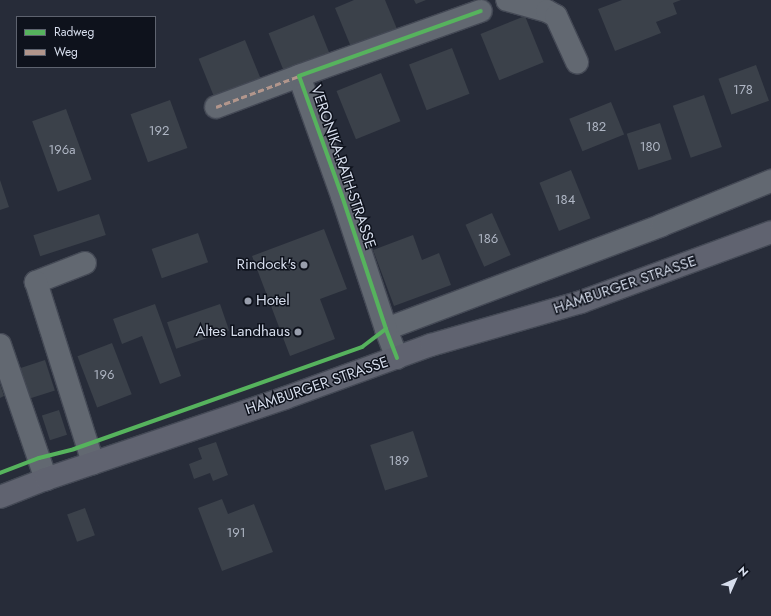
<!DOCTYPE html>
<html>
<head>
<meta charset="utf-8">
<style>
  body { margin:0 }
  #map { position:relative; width:771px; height:616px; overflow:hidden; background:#272c39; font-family:Jost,sans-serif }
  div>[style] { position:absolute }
  .building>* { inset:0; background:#3b414a; transform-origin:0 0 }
  .roads { filter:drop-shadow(1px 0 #444955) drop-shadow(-1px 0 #444955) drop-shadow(0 1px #444955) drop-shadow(0 -1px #444955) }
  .minor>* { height:22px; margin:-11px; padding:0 11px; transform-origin:11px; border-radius:11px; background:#626871 }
  .major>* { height:22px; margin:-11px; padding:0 11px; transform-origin:11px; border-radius:11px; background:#606370 }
  .quiet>* { height:3px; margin-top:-1.5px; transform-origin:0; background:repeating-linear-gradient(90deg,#b2968c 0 6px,transparent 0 9px) }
  .cycleway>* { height:4px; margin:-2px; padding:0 2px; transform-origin:2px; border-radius:2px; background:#56b35d }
  .dots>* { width:11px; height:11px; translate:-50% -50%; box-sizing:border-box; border:2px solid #0e121c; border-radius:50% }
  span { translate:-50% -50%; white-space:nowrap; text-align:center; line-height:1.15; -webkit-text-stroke:3px #0e121c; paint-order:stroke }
  .number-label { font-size:13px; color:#afb6c4 }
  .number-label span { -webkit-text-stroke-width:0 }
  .street-label { font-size:15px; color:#d6ddec }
  .poi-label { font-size:15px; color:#d6ddec }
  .right { translate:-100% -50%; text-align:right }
  .left { translate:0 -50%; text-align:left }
  .legend { position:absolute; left:16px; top:16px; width:140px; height:52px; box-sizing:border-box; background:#0e121c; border:1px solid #5e636f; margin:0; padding:5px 7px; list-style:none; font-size:12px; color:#d6ddec }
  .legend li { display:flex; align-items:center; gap:8px; height:20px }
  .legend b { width:20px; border:1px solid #5e636f }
  .north { position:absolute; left:715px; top:560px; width:40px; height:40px; -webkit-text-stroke:3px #0e121c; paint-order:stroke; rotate:45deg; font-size:11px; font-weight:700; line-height:16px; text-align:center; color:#d6ddec }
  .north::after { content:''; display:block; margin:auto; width:14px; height:18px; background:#d6ddec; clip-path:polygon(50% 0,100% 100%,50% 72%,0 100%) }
</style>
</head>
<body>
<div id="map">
  <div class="building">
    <i style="clip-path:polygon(354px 0,385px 0,397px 29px,351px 47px,335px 8px)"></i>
    <i style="clip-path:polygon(414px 0,426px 0,416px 4px)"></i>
    <i style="clip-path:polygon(622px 0,681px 0,673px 3px,677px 14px,656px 22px,661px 33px,615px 51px,598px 9px)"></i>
    <i style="left:314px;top:15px;width:42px;height:49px;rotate:68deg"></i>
    <i style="left:525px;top:16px;width:50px;height:48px;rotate:68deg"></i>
    <i style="left:245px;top:40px;width:43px;height:50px;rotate:68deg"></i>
    <i style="left:452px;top:48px;width:49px;height:46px;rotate:69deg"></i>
    <i style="left:756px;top:65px;width:38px;height:40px;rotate:70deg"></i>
    <i style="left:381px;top:73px;width:52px;height:48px;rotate:68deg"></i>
    <i style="left:704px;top:95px;width:55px;height:33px;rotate:71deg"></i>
    <i style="left:170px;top:100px;width:51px;height:42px;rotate:70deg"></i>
    <i style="left:611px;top:102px;width:35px;height:45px;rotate:68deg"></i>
    <i style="left:66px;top:109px;width:75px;height:36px;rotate:70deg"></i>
    <i style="left:660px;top:123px;width:38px;height:35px;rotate:72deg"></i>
    <i style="left:571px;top:170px;width:52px;height:34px;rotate:68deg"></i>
    <i style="clip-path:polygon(0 180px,9px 207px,0 210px)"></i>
    <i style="left:492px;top:213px;width:46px;height:29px;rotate:66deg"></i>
    <i style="left:99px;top:214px;width:22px;height:69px;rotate:72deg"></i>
    <i style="clip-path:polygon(324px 229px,347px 289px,320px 299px,335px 339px,290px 356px,252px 256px)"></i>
    <i style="left:198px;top:233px;width:31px;height:49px;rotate:71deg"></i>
    <i style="clip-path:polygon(413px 235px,422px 260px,439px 253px,451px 285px,394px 306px,373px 250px)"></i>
    <i style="clip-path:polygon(155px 304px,181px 376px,160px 384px,142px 336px,122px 344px,113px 319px)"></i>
    <i style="left:220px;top:304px;width:28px;height:56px;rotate:71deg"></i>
    <i style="left:112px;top:343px;width:55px;height:37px;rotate:69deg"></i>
    <i style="left:45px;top:360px;width:32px;height:28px;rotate:72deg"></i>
    <i style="clip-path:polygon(0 384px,4px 396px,0 398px)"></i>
    <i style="left:59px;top:410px;width:26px;height:18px;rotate:72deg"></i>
    <i style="left:413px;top:431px;width:48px;height:45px;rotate:72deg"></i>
    <i style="clip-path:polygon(216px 442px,228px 475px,213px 481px,210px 473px,194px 479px,189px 464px,202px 459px,198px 448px)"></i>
    <i style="clip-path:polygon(222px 499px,228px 514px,254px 504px,273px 552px,222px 571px,198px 508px)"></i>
    <i style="left:85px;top:508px;width:29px;height:19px;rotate:70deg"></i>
  </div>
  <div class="roads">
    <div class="minor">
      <i style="left:507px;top:0;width:41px;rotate:15.4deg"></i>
      <i style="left:547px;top:11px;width:10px;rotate:29deg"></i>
      <i style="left:556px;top:16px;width:51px;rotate:65.5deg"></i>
      <i style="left:216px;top:107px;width:89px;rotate:-20.5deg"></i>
      <i style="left:85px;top:263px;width:53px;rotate:158.8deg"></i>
      <i style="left:36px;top:282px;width:190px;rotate:72.5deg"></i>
      <i style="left:386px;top:329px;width:295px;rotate:-20.6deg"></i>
      <i style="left:662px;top:225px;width:118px;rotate:-22deg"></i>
      <i style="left:0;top:345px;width:142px;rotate:71.1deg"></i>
      <i style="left:397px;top:358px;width:31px;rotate:-111deg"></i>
      <i style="left:386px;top:329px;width:140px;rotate:-108.3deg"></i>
      <i style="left:342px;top:196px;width:127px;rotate:-109.7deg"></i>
      <i style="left:299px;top:76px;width:193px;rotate:-19.7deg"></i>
    </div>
    <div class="major">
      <i style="left:0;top:497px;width:49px;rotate:-21.4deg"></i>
      <i style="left:46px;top:479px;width:252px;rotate:-18.7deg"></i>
      <i style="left:285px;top:398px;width:155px;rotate:-20deg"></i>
      <i style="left:431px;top:345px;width:156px;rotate:-16deg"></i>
      <i style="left:581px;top:302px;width:202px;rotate:-20.2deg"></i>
    </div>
  </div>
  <div class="quiet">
    <i style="left:216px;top:107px;width:89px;rotate:-20.5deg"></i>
  </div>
  <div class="cycleway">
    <i style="left:397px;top:358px;width:31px;rotate:-111deg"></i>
    <i style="left:386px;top:329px;width:140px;rotate:-108.3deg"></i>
    <i style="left:342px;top:196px;width:127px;rotate:-109.7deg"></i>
    <i style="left:299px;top:76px;width:193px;rotate:-19.7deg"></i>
    <i style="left:0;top:473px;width:42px;rotate:-21deg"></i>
    <i style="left:39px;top:458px;width:36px;rotate:-14deg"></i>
    <i style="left:74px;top:449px;width:306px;rotate:-19.5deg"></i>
    <i style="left:362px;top:347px;width:30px;rotate:-37deg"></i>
  </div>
  <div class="dots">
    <i style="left:304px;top:265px;background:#999fad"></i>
    <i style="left:248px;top:301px;background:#999fad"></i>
    <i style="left:298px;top:332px;background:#999fad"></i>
  </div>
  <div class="number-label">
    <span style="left:743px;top:90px">178</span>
    <span style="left:596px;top:127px">182</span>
    <span style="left:159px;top:131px">192</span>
    <span style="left:650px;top:147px">180</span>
    <span style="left:62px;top:150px">196a</span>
    <span style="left:565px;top:200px">184</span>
    <span style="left:488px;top:239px">186</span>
    <span style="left:104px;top:375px">196</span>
    <span style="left:399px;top:461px">189</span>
    <span style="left:236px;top:533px">191</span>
  </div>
  <div class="street-label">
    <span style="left:343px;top:167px;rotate:71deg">VERONIKA-RATH-STRASSE</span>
    <span style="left:625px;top:285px;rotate:-19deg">HAMBURGER STRASSE</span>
    <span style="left:317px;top:386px;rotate:-19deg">HAMBURGER STRASSE</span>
  </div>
  <div class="poi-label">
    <span class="right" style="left:296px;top:265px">Rindock's</span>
    <span class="left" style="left:256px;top:301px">Hotel</span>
    <span class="right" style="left:290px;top:332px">Altes Landhaus</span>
  </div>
  <ul class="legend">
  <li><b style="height:5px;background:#56b35d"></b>Radweg</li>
  <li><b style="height:5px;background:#b2968c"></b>Weg</li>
  </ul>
  <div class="north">N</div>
</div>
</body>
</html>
